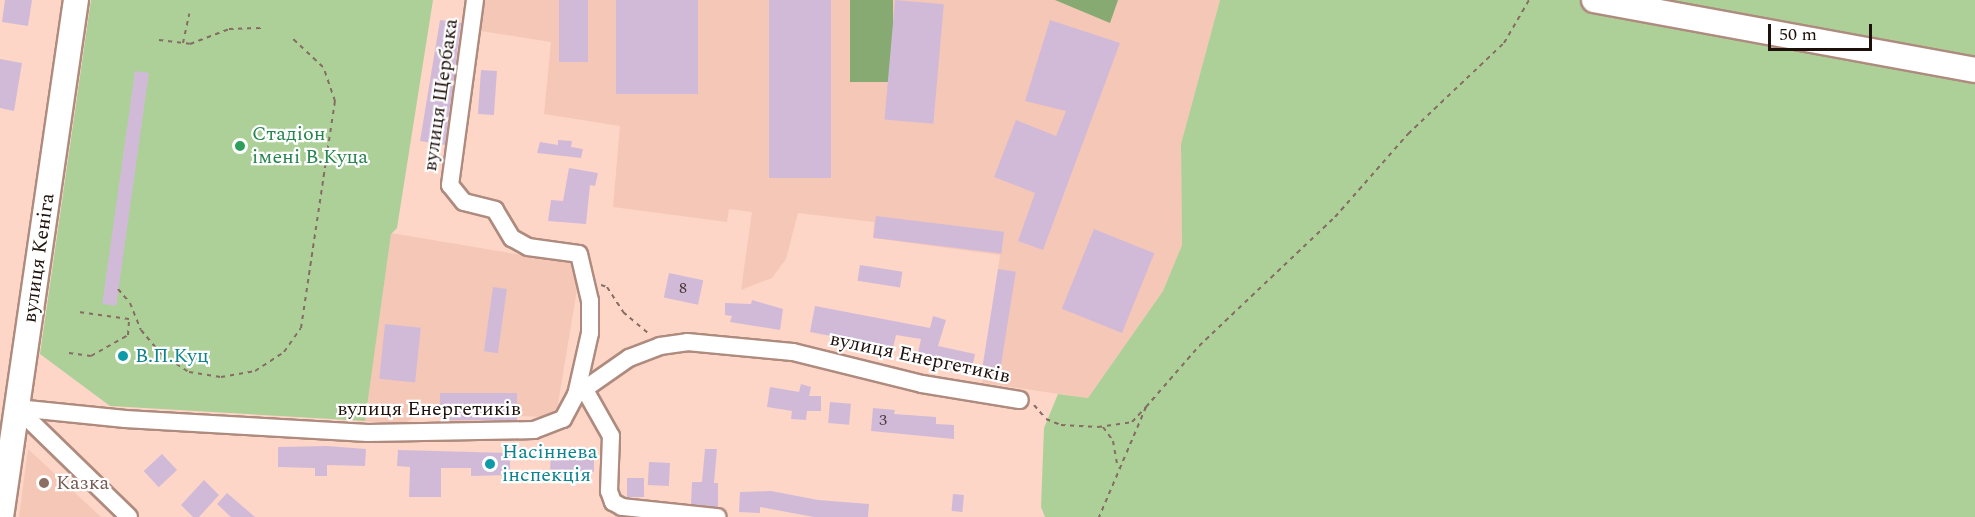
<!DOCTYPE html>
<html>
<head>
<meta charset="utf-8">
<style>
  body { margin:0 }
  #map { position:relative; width:1975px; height:517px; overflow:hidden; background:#fdd6c8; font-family:Spectral,serif }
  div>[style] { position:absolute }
  .built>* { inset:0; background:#f5c7b7 }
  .green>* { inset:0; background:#add098 }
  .forest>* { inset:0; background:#87a972; transform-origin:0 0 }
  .building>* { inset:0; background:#d1bad8; transform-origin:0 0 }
  .path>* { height:2px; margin-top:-1px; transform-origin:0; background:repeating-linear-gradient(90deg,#856c63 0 4.5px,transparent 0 9px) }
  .roads { filter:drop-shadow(2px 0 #ae8b7e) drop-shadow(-2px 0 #ae8b7e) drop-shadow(0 2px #ae8b7e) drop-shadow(0 -2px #ae8b7e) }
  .minor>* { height:16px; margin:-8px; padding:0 8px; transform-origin:8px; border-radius:8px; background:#fff }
  .secondary>* { height:24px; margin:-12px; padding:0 12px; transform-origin:12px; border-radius:12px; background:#fff }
  .dots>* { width:16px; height:16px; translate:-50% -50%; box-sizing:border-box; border:3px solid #fff; border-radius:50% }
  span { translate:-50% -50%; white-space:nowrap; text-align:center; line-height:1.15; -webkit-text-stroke:4.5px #fff; paint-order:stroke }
  .number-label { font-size:16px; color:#4b3b3f }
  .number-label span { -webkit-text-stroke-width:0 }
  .street-label { font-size:20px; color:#1e110c }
  .leisure-label { font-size:20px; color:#27864d }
  .left { translate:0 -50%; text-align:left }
  .culture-label { font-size:20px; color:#0d838f }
  .education-label { font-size:20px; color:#785e54 }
  .scale { position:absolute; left:1768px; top:24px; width:104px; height:27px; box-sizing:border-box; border:3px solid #1e110c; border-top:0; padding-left:8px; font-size:18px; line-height:21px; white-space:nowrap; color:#1e110c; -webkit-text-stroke:4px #fff; paint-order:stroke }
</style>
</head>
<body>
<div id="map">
  <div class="built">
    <i style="clip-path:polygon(479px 0,1220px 0,1181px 144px,1182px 245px,1163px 291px,1088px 398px,982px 383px,1000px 255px,873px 238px,874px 222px,798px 213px,786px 259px,772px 278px,741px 290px,752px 212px,729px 209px,727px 222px,613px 207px,620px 126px,544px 114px,551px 42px,474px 30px)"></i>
    <i style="clip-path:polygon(391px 233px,581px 265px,557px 410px,546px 417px,517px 416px,517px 420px,440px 422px,440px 417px,427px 415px,414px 417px,403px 425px,365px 421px)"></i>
    <i style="clip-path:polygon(28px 449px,101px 517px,19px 517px)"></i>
  </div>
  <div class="green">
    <i style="clip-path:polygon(91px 0,433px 0,397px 228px,391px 234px,365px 421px,110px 406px,40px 354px)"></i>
    <i style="clip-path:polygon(1220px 0,1975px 0,1975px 517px,1045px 517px,1041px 507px,1044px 428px,1058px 394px,1088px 398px,1163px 291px,1182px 245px,1181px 144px)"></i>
  </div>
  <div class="forest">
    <i style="left:850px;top:0;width:43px;height:82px"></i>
    <i style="clip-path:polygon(1055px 0,1118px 0,1110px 23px)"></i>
  </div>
  <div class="building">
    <i style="clip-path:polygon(5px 0,32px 0,28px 26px,2px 22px)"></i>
    <i style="left:559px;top:0;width:29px;height:62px"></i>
    <i style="left:616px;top:0;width:82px;height:94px"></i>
    <i style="left:769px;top:0;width:62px;height:178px"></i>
    <i style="left:895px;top:0;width:49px;height:120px;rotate:5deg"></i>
    <i style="clip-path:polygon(440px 20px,461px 23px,445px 145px,420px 141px)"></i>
    <i style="clip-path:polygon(1050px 20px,1120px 43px,1043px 250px,1018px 241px,1035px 193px,994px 177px,1016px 120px,1056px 136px,1066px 111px,1025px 101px)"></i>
    <i style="clip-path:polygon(0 59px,22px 63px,14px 111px,0 108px)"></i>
    <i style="left:481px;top:70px;width:16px;height:44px;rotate:4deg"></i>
    <i style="left:135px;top:71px;width:14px;height:235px;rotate:8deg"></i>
    <i style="clip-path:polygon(558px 140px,572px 141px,571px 147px,583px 149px,581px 158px,537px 153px,540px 142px,558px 145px)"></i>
    <i style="clip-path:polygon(569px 168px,598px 173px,595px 186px,590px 185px,586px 224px,548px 221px,551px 200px,563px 201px)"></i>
    <i style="left:876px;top:216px;width:129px;height:22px;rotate:7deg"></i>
    <i style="left:1094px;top:229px;width:65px;height:86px;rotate:22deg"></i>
    <i style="left:860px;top:265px;width:43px;height:16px;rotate:9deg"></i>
    <i style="left:998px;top:269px;width:18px;height:98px;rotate:9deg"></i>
    <i style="left:669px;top:273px;width:35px;height:25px;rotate:12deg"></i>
    <i style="left:493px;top:287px;width:14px;height:65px;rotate:8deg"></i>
    <i style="clip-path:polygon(752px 300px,783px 309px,780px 330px,730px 322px,732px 316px,725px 315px,725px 303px,751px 304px)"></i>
    <i style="clip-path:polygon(815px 306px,930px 328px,933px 316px,946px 320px,938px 346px,975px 354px,971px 373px,916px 362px,921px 339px,896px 335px,893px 348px,873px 344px,871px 352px,856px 349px,857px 341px,810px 332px)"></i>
    <i style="left:385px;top:324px;width:36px;height:55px;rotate:6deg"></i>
    <i style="clip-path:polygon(801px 384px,811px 387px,809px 396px,821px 396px,821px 411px,807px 411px,806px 420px,791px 419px,792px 411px,767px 407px,770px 387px,799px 392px)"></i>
    <i style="left:517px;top:393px;width:27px;height:77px;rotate:90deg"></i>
    <i style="left:830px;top:402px;width:21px;height:21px;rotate:5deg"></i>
    <i style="clip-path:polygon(873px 408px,895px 410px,894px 414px,936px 417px,936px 424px,954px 425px,954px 439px,871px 431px)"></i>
    <i style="clip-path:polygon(327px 446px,366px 449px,365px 466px,327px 465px,327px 476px,315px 476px,315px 468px,278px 467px,278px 447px)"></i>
    <i style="clip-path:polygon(564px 448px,576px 448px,576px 454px,594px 454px,594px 472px,550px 471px,551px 453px,564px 453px)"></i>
    <i style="clip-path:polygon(705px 449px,717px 449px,714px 483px,718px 483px,718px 507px,691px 504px,692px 482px,702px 482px)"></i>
    <i style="clip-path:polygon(398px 450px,510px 453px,510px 475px,471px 476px,471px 468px,441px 468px,441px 497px,409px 497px,410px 467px,397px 466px)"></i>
    <i style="left:162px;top:454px;width:22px;height:25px;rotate:47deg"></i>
    <i style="left:649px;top:462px;width:21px;height:23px;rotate:3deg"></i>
    <i style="left:627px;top:478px;width:17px;height:19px"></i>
    <i style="clip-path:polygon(204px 480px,219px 495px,199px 517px,193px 517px,181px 505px)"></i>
    <i style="clip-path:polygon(771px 491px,818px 500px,869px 504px,868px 517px,814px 517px,760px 507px,760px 513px,739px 512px,740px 492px)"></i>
    <i style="clip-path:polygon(227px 493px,255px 517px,231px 517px,217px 504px)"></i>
    <i style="left:953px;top:494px;width:11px;height:17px;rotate:5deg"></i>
  </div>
  <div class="path">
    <i style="left:159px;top:40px;width:31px;rotate:7deg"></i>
    <i style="left:190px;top:44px;width:42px;rotate:-21deg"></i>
    <i style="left:229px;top:29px;width:32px;rotate:-2deg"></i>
    <i style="left:183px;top:43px;width:30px;rotate:-78deg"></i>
    <i style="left:601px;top:285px;width:6px;rotate:18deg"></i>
    <i style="left:607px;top:287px;width:30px;rotate:57deg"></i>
    <i style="left:623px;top:312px;width:33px;rotate:40deg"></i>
    <i style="left:118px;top:289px;width:18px;rotate:49deg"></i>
    <i style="left:130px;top:303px;width:29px;rotate:68deg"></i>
    <i style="left:141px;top:330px;width:31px;rotate:50deg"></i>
    <i style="left:161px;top:354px;width:33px;rotate:33deg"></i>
    <i style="left:189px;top:372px;width:32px;rotate:9deg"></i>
    <i style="left:221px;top:377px;width:35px;rotate:-10deg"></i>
    <i style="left:255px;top:371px;width:35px;rotate:-33deg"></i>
    <i style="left:284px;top:352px;width:29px;rotate:-55deg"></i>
    <i style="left:301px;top:328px;width:230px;rotate:-81.5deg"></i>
    <i style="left:335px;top:101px;width:36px;rotate:-109deg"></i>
    <i style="left:323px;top:67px;width:42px;rotate:-136.9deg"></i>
    <i style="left:69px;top:353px;width:22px;rotate:8deg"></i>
    <i style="left:91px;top:356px;width:43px;rotate:-29.6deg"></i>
    <i style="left:128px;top:335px;width:16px;rotate:-86deg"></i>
    <i style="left:129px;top:319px;width:51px;rotate:-172.2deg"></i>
    <i style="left:1034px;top:405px;width:18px;rotate:49deg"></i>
    <i style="left:1046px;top:419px;width:16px;rotate:22deg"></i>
    <i style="left:1061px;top:425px;width:37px;rotate:3deg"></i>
    <i style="left:1098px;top:427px;width:34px;rotate:-8deg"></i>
    <i style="left:1132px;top:422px;width:21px;rotate:-47deg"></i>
    <i style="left:1146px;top:407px;width:120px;rotate:113.1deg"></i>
    <i style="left:1146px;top:407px;width:81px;rotate:-49deg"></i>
    <i style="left:1199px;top:346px;width:187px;rotate:-43.5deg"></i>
    <i style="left:1335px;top:217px;width:111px;rotate:-48.7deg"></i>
    <i style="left:1408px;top:134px;width:132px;rotate:-43.5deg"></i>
    <i style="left:1504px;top:43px;width:50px;rotate:-59.8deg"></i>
    <i style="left:1103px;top:427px;width:17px;rotate:54deg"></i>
    <i style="left:1113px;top:441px;width:27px;rotate:80deg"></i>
  </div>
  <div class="roads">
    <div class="minor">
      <i style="left:475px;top:0;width:187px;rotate:97.7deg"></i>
      <i style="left:450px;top:185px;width:22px;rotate:51deg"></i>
      <i style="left:464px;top:202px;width:32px;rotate:14deg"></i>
      <i style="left:495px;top:210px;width:33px;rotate:59deg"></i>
      <i style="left:512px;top:238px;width:18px;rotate:29deg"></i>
      <i style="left:528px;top:247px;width:51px;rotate:7.8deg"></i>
      <i style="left:579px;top:254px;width:48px;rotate:76.8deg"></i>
      <i style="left:590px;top:301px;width:32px;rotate:90deg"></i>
      <i style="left:590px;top:333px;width:64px;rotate:102.7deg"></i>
      <i style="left:585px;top:390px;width:53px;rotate:60.5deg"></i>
      <i style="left:611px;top:436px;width:55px;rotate:92.1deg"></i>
      <i style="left:609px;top:491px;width:12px;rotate:70deg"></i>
      <i style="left:613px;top:502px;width:10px;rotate:29deg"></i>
      <i style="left:622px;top:507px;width:96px;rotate:6deg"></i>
      <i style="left:17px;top:408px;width:109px;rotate:5.8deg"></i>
      <i style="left:125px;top:419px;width:243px;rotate:3.3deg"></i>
      <i style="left:368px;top:433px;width:166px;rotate:-1deg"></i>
      <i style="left:534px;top:430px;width:31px;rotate:-21deg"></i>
      <i style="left:563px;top:419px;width:27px;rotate:-62deg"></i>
      <i style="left:576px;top:395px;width:65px;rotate:-34.9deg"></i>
      <i style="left:629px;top:358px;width:33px;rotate:-21deg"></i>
      <i style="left:660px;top:346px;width:27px;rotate:-8deg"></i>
      <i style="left:687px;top:342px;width:106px;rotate:5.4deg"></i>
      <i style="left:793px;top:352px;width:133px;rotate:13.9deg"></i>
      <i style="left:922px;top:384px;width:99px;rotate:9.3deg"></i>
      <i style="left:17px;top:408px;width:156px;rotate:44.2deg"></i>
    </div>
    <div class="secondary">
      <i style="left:1594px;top:0;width:387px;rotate:10.4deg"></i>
      <i style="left:1px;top:517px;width:522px;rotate:-81.75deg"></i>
    </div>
  </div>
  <div class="dots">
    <i style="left:240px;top:146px;background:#2e9e5b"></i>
    <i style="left:123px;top:356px;background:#0f9aa8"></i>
    <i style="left:490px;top:464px;background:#0f9aa8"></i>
    <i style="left:44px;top:483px;background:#8d6e63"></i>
  </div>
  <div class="number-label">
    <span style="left:683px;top:288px">8</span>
    <span style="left:883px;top:420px">3</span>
  </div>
  <div class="street-label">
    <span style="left:441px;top:95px;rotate:-82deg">вулиця Щербака</span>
    <span style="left:39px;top:258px;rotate:-82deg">вулиця Кеніга</span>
    <span style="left:920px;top:358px;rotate:12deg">вулиця Енергетиків</span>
    <span style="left:429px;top:409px">вулиця Енергетиків</span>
  </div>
  <div class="leisure-label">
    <span class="left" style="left:252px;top:146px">Стадіон<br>імені В.Куца</span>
  </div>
  <div class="culture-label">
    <span class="left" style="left:135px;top:356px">В.П.Куц</span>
    <span class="left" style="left:502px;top:464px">Насіннева<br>інспекція</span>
  </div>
  <div class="education-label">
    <span class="left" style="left:56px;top:483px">Казка</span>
  </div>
  <div class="scale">50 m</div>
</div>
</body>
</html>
